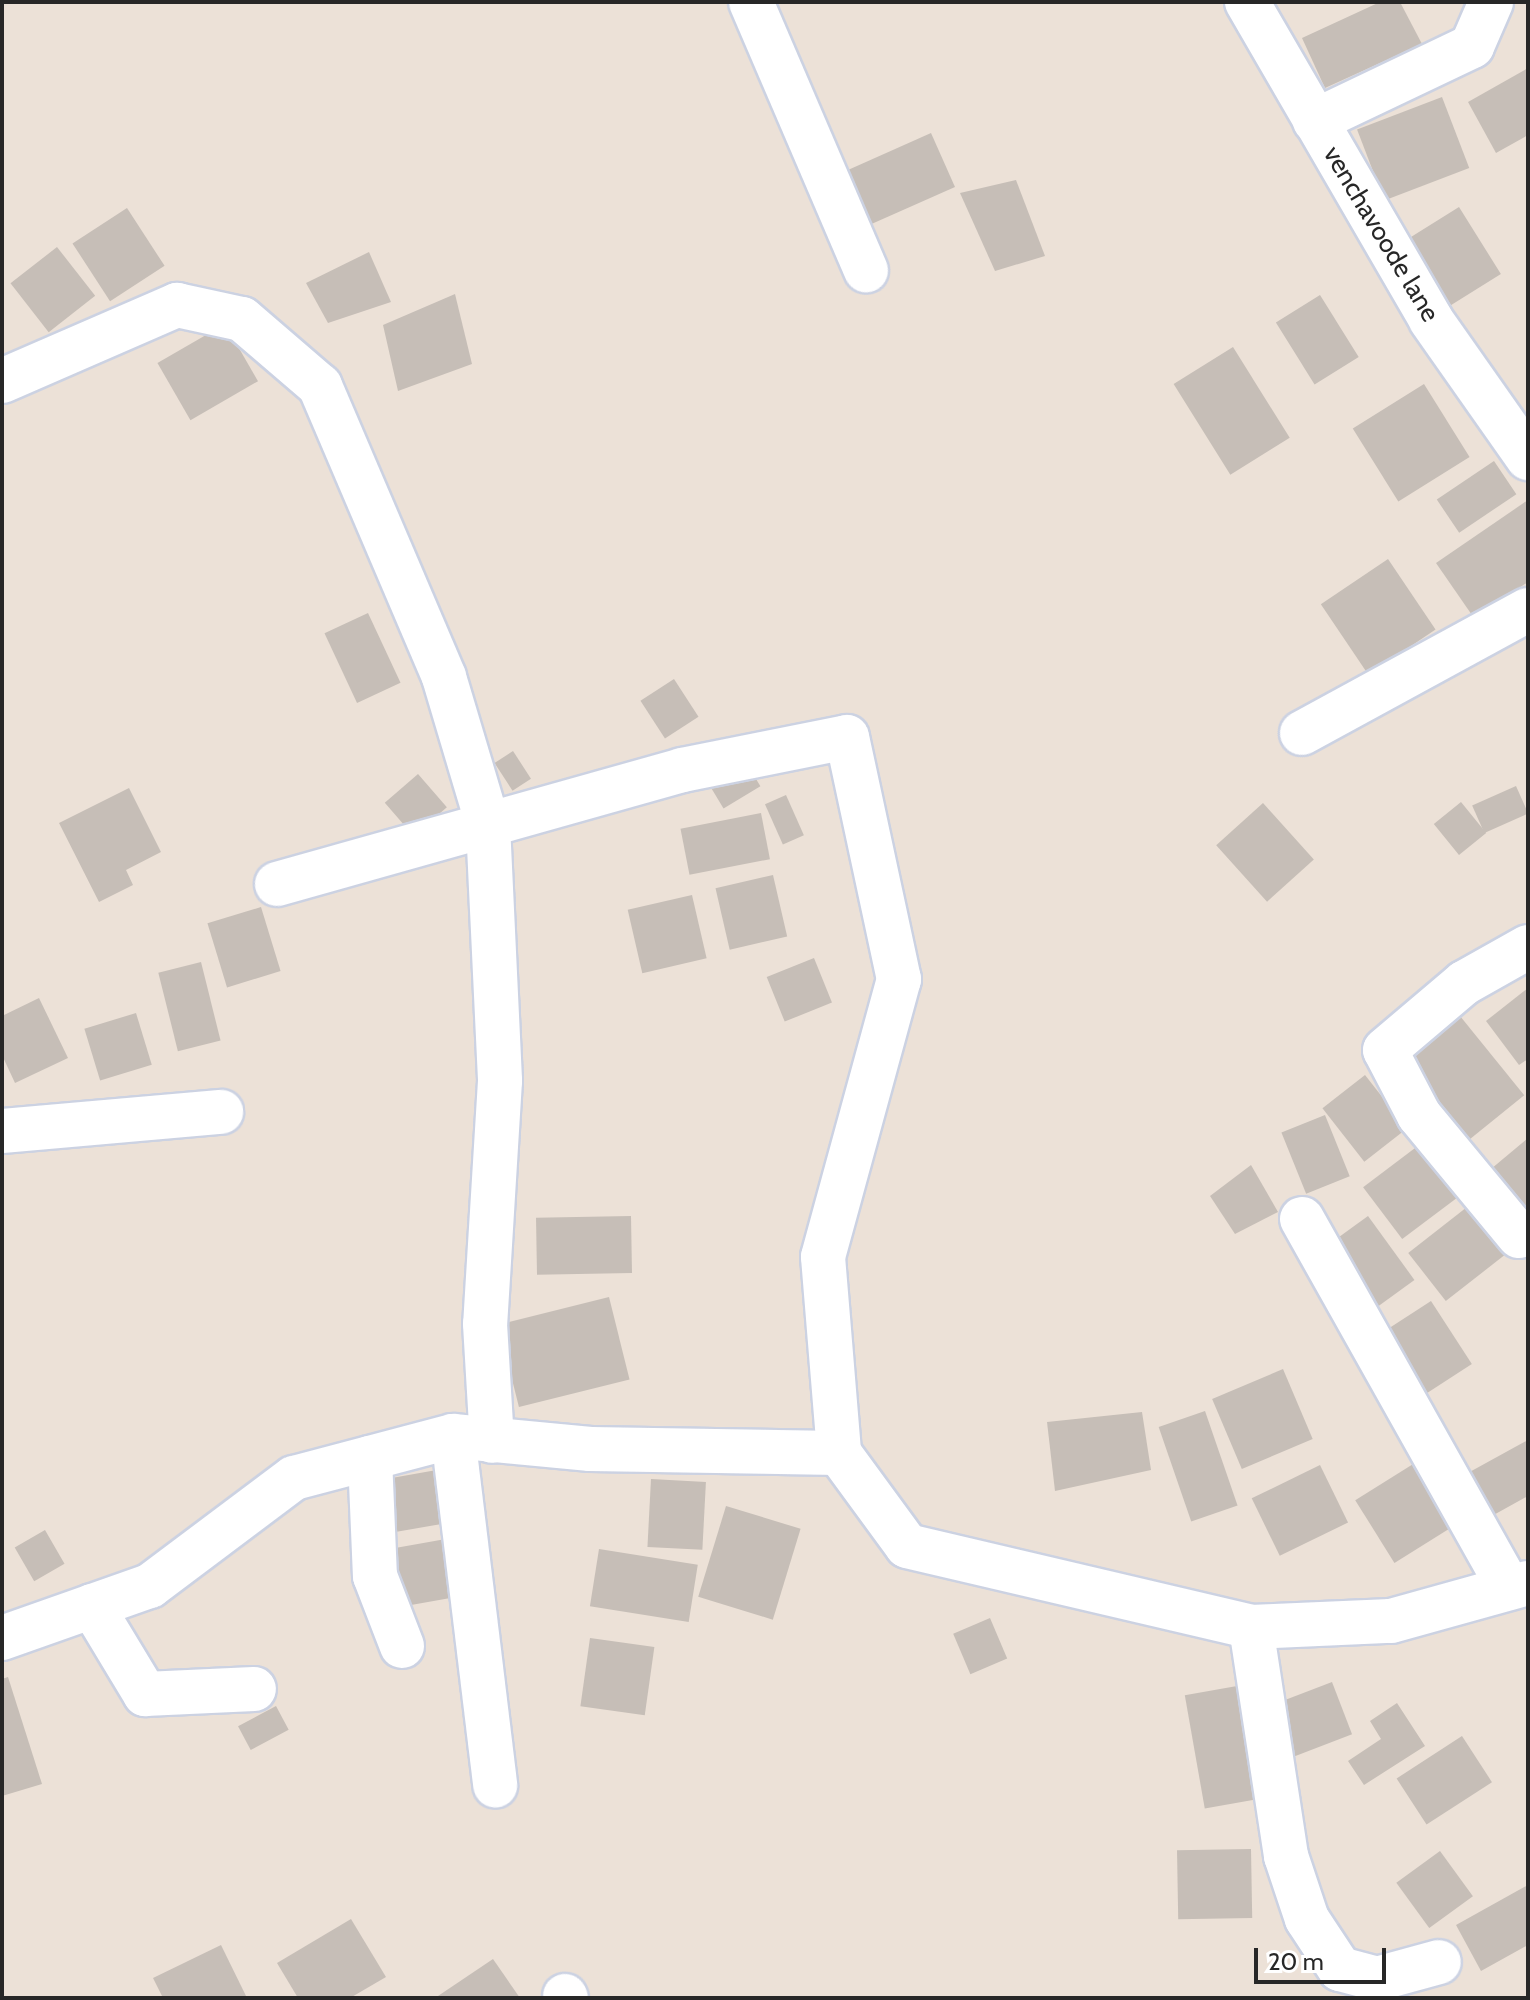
<!DOCTYPE html>
<html>
<head>
<meta charset="utf-8">
<style>
  body { margin:0 }
  #map { position:relative; width:1530px; height:2000px; overflow:hidden; background:#ece1d7; font-family:Cabin,sans-serif }
  div>[style] { position:absolute }
  .building>* { inset:0; background:#c6beb7; transform-origin:0 0 }
  .roads { filter:drop-shadow(2px 0 #ccd2e2) drop-shadow(-2px 0 #ccd2e2) drop-shadow(0 2px #ccd2e2) drop-shadow(0 -2px #ccd2e2) }
  .minor>* { height:44px; margin:-22px; padding:0 22px; transform-origin:22px; border-radius:22px; background:#fff }
  span { translate:-50% -50%; white-space:nowrap; text-align:center; line-height:1.15; -webkit-text-stroke:6px #fff; paint-order:stroke }
  .street-label { font-size:26px; color:#272727 }
  .frame { position:absolute; inset:0; border:4px solid #272727; pointer-events:none }
  .scale { position:absolute; left:1254px; top:1948px; width:132px; height:36px; box-sizing:border-box; border:4px solid #272727; border-top:0; padding-left:10px; font-size:24px; line-height:28px; white-space:nowrap; color:#272727; -webkit-text-stroke:6px #fff; paint-order:stroke }
</style>
</head>
<body>
<div id="map">
  <div class="building">
    <i style="clip-path:polygon(1380px 2px,1400px 2px,1422px 44px,1325px 88px,1302px 38px)"></i>
    <i style="clip-path:polygon(1528px 68px,1528px 135px,1496px 153px,1468px 102px)"></i>
    <i style="left:1442px;top:97px;width:76px;height:91px;rotate:69deg"></i>
    <i style="left:931px;top:133px;width:59px;height:105px;rotate:66deg"></i>
    <i style="clip-path:polygon(1016px 180px,1045px 256px,995px 271px,960px 193px)"></i>
    <i style="left:1459px;top:207px;width:79px;height:59px;rotate:58deg"></i>
    <i style="left:127px;top:208px;width:69px;height:65px;rotate:57deg"></i>
    <i style="left:57px;top:247px;width:62px;height:59px;rotate:52deg"></i>
    <i style="clip-path:polygon(369px 252px,391px 302px,328px 323px,306px 283px)"></i>
    <i style="clip-path:polygon(455px 294px,472px 364px,398px 391px,383px 325px)"></i>
    <i style="left:1320px;top:295px;width:73px;height:52px;rotate:58deg"></i>
    <i style="left:225px;top:324px;width:66px;height:78px;rotate:60deg"></i>
    <i style="left:1233px;top:347px;width:107px;height:70px;rotate:58deg"></i>
    <i style="left:1424px;top:384px;width:86px;height:84px;rotate:58deg"></i>
    <i style="left:1494px;top:461px;width:40px;height:69px;rotate:56deg"></i>
    <i style="clip-path:polygon(1528px 500px,1528px 582px,1474px 618px,1436px 563px)"></i>
    <i style="left:1388px;top:559px;width:85px;height:81px;rotate:56deg"></i>
    <i style="left:368px;top:613px;width:77px;height:48px;rotate:65deg"></i>
    <i style="left:674px;top:679px;width:45px;height:40px;rotate:57deg"></i>
    <i style="left:513px;top:751px;width:33px;height:22px;rotate:57deg"></i>
    <i style="left:747px;top:764px;width:26px;height:43px;rotate:59deg"></i>
    <i style="left:418px;top:774px;width:44px;height:44px;rotate:49deg"></i>
    <i style="left:1516px;top:786px;width:30px;height:48px;rotate:66deg"></i>
    <i style="clip-path:polygon(129px 788px,161px 852px,126px 870px,133px 885px,99px 902px,59px 823px)"></i>
    <i style="left:786px;top:795px;width:44px;height:23px;rotate:66deg"></i>
    <i style="left:1461px;top:802px;width:40px;height:35px;rotate:51deg"></i>
    <i style="left:1263px;top:803px;width:76px;height:63px;rotate:48deg"></i>
    <i style="left:761px;top:813px;width:47px;height:82px;rotate:79deg"></i>
    <i style="left:773px;top:875px;width:63px;height:59px;rotate:77deg"></i>
    <i style="left:692px;top:895px;width:65px;height:66px;rotate:77deg"></i>
    <i style="left:261px;top:907px;width:67px;height:56px;rotate:73deg"></i>
    <i style="left:814px;top:958px;width:48px;height:51px;rotate:68deg"></i>
    <i style="left:201px;top:962px;width:81px;height:44px;rotate:76deg"></i>
    <i style="clip-path:polygon(1528px 988px,1528px 1059px,1519px 1065px,1486px 1021px)"></i>
    <i style="clip-path:polygon(39px 998px,68px 1058px,15px 1083px,2px 1055px,2px 1016px)"></i>
    <i style="left:136px;top:1013px;width:54px;height:54px;rotate:73deg"></i>
    <i style="left:1460px;top:1016px;width:102px;height:76px;rotate:51deg"></i>
    <i style="left:1365px;top:1075px;width:68px;height:54px;rotate:52deg"></i>
    <i style="left:1325px;top:1115px;width:66px;height:47px;rotate:68deg"></i>
    <i style="clip-path:polygon(1528px 1138px,1528px 1224px,1485px 1174px)"></i>
    <i style="left:1423px;top:1142px;width:65px;height:75px;rotate:53deg"></i>
    <i style="clip-path:polygon(1251px 1165px,1278px 1212px,1235px 1234px,1210px 1196px)"></i>
    <i style="left:1476px;top:1200px;width:61px;height:86px;rotate:52deg"></i>
    <i style="left:631px;top:1216px;width:57px;height:95px;rotate:89deg"></i>
    <i style="left:1368px;top:1216px;width:79px;height:52px;rotate:54deg"></i>
    <i style="left:609px;top:1297px;width:85px;height:114px;rotate:76deg"></i>
    <i style="left:1431px;top:1301px;width:75px;height:57px;rotate:57deg"></i>
    <i style="left:1283px;top:1369px;width:76px;height:77px;rotate:67deg"></i>
    <i style="left:1205px;top:1411px;width:100px;height:49px;rotate:71deg"></i>
    <i style="clip-path:polygon(1142px 1412px,1151px 1470px,1055px 1491px,1047px 1422px)"></i>
    <i style="clip-path:polygon(1528px 1440px,1528px 1496px,1490px 1517px,1466px 1474px)"></i>
    <i style="left:1418px;top:1461px;width:74px;height:74px;rotate:58deg"></i>
    <i style="left:1320px;top:1465px;width:64px;height:76px;rotate:64deg"></i>
    <i style="left:448px;top:1468px;width:54px;height:63px;rotate:80deg"></i>
    <i style="left:651px;top:1479px;width:55px;height:68px;rotate:3deg"></i>
    <i style="left:726px;top:1506px;width:78px;height:95px;rotate:17deg"></i>
    <i style="left:45px;top:1530px;width:39px;height:35px;rotate:60deg"></i>
    <i style="left:457px;top:1537px;width:59px;height:67px;rotate:80deg"></i>
    <i style="left:599px;top:1549px;width:100px;height:58px;rotate:9deg"></i>
    <i style="left:990px;top:1618px;width:44px;height:40px;rotate:67deg"></i>
    <i style="left:590px;top:1638px;width:65px;height:69px;rotate:8deg"></i>
    <i style="clip-path:polygon(8px 1677px,42px 1784px,2px 1796px,2px 1679px)"></i>
    <i style="left:1332px;top:1682px;width:56px;height:69px;rotate:69deg"></i>
    <i style="left:1237px;top:1686px;width:115px;height:53px;rotate:80deg"></i>
    <i style="clip-path:polygon(1397px 1703px,1425px 1746px,1364px 1785px,1348px 1761px,1381px 1739px,1370px 1721px)"></i>
    <i style="left:276px;top:1706px;width:27px;height:43px;rotate:62deg"></i>
    <i style="left:1462px;top:1736px;width:55px;height:78px;rotate:57deg"></i>
    <i style="left:1251px;top:1849px;width:69px;height:74px;rotate:89deg"></i>
    <i style="left:1440px;top:1851px;width:56px;height:54px;rotate:54deg"></i>
    <i style="clip-path:polygon(1528px 1885px,1528px 1945px,1481px 1971px,1456px 1925px)"></i>
    <i style="clip-path:polygon(351px 1919px,386px 1977px,350px 1998px,298px 1998px,277px 1963px)"></i>
    <i style="clip-path:polygon(221px 1945px,247px 1998px,163px 1998px,153px 1978px)"></i>
    <i style="clip-path:polygon(493px 1959px,520px 1998px,435px 1998px)"></i>
  </div>
  <div class="roads">
    <div class="minor">
      <i style="left:751px;top:2px;width:292px;rotate:66.8deg"></i>
      <i style="left:1247px;top:2px;width:367px;rotate:59.9deg"></i>
      <i style="left:1431px;top:320px;width:169px;rotate:54.9deg"></i>
      <i style="left:1315px;top:121px;width:174px;rotate:-25.5deg"></i>
      <i style="left:1472px;top:46px;width:48px;rotate:-66.6deg"></i>
      <i style="left:2px;top:381px;width:191px;rotate:-23.5deg"></i>
      <i style="left:177px;top:305px;width:66px;rotate:12.2deg"></i>
      <i style="left:242px;top:319px;width:103px;rotate:40.7deg"></i>
      <i style="left:320px;top:386px;width:316px;rotate:66.9deg"></i>
      <i style="left:444px;top:677px;width:154px;rotate:73.4deg"></i>
      <i style="left:488px;top:825px;width:256px;rotate:87.3deg"></i>
      <i style="left:500px;top:1081px;width:243px;rotate:93.5deg"></i>
      <i style="left:485px;top:1324px;width:117px;rotate:86.6deg"></i>
      <i style="left:1302px;top:733px;width:257px;rotate:-28.6deg"></i>
      <i style="left:277px;top:884px;width:421px;rotate:-15.7deg"></i>
      <i style="left:682px;top:770px;width:168px;rotate:-11.3deg"></i>
      <i style="left:847px;top:737px;width:248px;rotate:77.9deg"></i>
      <i style="left:899px;top:979px;width:288px;rotate:105.3deg"></i>
      <i style="left:823px;top:1257px;width:197px;rotate:85.3deg"></i>
      <i style="left:839px;top:1453px;width:115px;rotate:53.8deg"></i>
      <i style="left:907px;top:1546px;width:353px;rotate:13.2deg"></i>
      <i style="left:1251px;top:1627px;width:140px;rotate:-2.5deg"></i>
      <i style="left:1391px;top:1621px;width:142px;rotate:-15.5deg"></i>
      <i style="left:2px;top:1131px;width:220px;rotate:-5deg"></i>
      <i style="left:1302px;top:1219px;width:423px;rotate:60.7deg"></i>
      <i style="left:1519px;top:1236px;width:157px;rotate:-129.6deg"></i>
      <i style="left:1419px;top:1115px;width:73px;rotate:-117.6deg"></i>
      <i style="left:1385px;top:1050px;width:104px;rotate:-40.3deg"></i>
      <i style="left:1464px;top:983px;width:73px;rotate:-29.4deg"></i>
      <i style="left:453px;top:1436px;width:352px;rotate:83.1deg"></i>
      <i style="left:370px;top:1458px;width:118px;rotate:87.6deg"></i>
      <i style="left:375px;top:1576px;width:75px;rotate:68.9deg"></i>
      <i style="left:92px;top:1606px;width:103px;rotate:58.9deg"></i>
      <i style="left:145px;top:1694px;width:109px;rotate:-2.6deg"></i>
      <i style="left:1251px;top:1627px;width:232px;rotate:81.3deg"></i>
      <i style="left:1286px;top:1856px;width:66px;rotate:71.6deg"></i>
      <i style="left:1307px;top:1919px;width:60px;rotate:56.6deg"></i>
      <i style="left:1340px;top:1969px;width:38px;rotate:15deg"></i>
      <i style="left:1377px;top:1979px;width:64px;rotate:-15.3deg"></i>
      <i style="left:2px;top:1638px;width:157px;rotate:-19.4deg"></i>
      <i style="left:150px;top:1586px;width:180px;rotate:-36.9deg"></i>
      <i style="left:294px;top:1478px;width:164px;rotate:-14.8deg"></i>
      <i style="left:453px;top:1436px;width:138px;rotate:5.4deg"></i>
      <i style="left:590px;top:1449px;width:249px;rotate:0.9deg"></i>
      <i style="left:565px;top:1996px;width:2px;rotate:63deg"></i>
    </div>
  </div>
  <div class="street-label">
    <span style="left:1381px;top:234px;rotate:59deg">venchavoode lane</span>
  </div>
  <div class="frame"></div>
  <div class="scale">20 m</div>
</div>
</body>
</html>
